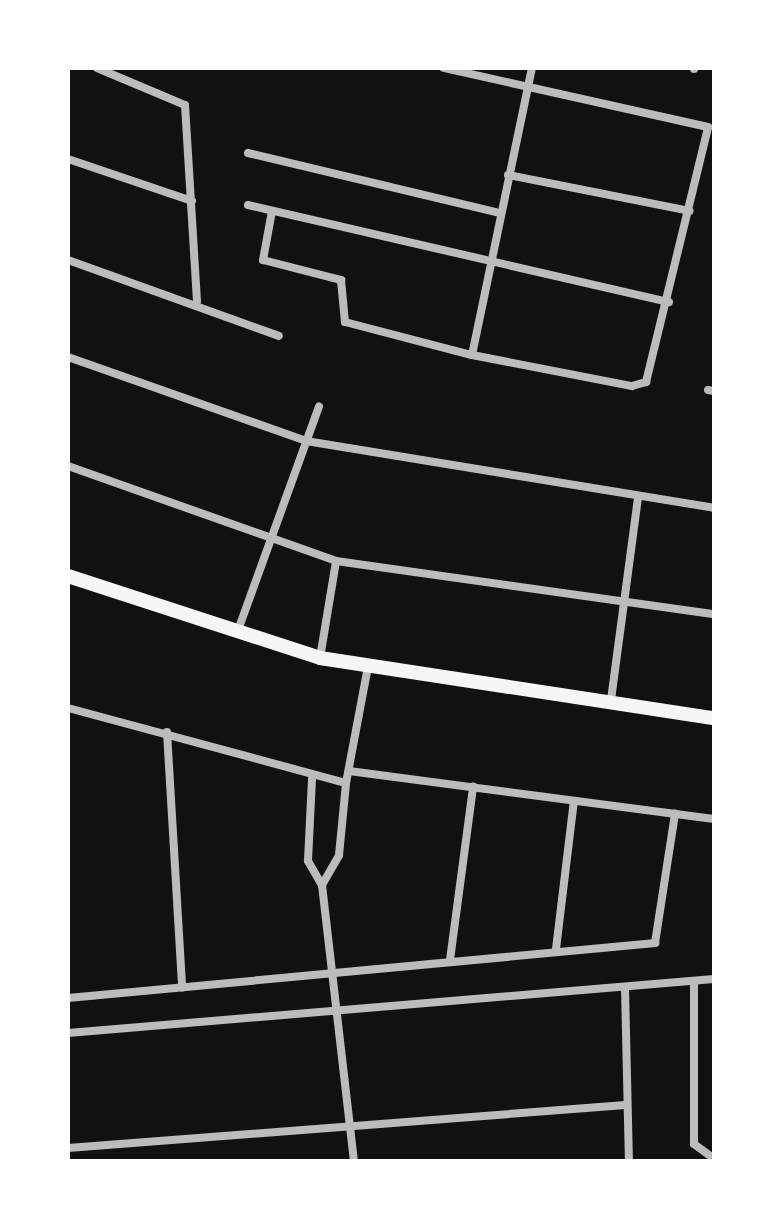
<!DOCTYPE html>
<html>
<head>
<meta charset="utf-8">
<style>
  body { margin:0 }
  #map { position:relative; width:782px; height:1229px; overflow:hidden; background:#111; font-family:Inter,sans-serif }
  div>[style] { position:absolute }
  .minor>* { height:8px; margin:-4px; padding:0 4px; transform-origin:4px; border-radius:4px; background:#bcbcbc }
  .secondary>* { height:14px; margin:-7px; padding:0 7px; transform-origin:7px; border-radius:7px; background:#f5f5f5 }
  span { translate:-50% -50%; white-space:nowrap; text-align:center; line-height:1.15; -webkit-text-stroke:8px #fff; paint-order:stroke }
  .frame { position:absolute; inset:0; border:70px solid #fff; pointer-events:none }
</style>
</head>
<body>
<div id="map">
  <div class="minor">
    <i style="left:97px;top:68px;width:95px;rotate:22.8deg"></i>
    <i style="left:185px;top:105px;width:197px;rotate:86.5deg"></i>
    <i style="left:694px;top:69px;width:1px;rotate:-90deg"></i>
    <i style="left:248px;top:153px;width:255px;rotate:13.4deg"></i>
    <i style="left:68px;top:159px;width:131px;rotate:18.7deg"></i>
    <i style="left:508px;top:175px;width:185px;rotate:11.2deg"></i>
    <i style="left:248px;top:205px;width:432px;rotate:13deg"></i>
    <i style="left:272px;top:211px;width:50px;rotate:100.4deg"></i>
    <i style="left:263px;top:260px;width:81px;rotate:14.4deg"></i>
    <i style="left:341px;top:280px;width:42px;rotate:84.6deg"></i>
    <i style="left:345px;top:322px;width:131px;rotate:14.6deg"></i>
    <i style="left:472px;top:355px;width:163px;rotate:11deg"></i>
    <i style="left:632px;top:386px;width:15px;rotate:-16deg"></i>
    <i style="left:646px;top:382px;width:262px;rotate:-76.3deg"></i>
    <i style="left:708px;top:127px;width:271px;rotate:-167.4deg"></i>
    <i style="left:68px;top:260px;width:224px;rotate:19.8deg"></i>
    <i style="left:472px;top:355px;width:293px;rotate:-78.2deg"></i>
    <i style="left:68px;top:357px;width:252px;rotate:19.4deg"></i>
    <i style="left:306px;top:441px;width:413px;rotate:9.3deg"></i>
    <i style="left:708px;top:390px;width:6px;rotate:9deg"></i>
    <i style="left:68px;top:466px;width:284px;rotate:19.5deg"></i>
    <i style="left:336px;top:561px;width:382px;rotate:8deg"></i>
    <i style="left:237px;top:633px;width:241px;rotate:-70.1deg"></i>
    <i style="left:320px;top:658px;width:98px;rotate:-80.6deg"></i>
    <i style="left:611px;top:700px;width:204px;rotate:-82.4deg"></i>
    <i style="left:68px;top:708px;width:288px;rotate:15.1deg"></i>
    <i style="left:346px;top:783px;width:118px;rotate:-79.3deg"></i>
    <i style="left:167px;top:732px;width:256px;rotate:86.6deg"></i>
    <i style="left:349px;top:771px;width:368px;rotate:7.5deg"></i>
    <i style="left:312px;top:779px;width:82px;rotate:92.8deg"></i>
    <i style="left:308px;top:861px;width:28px;rotate:60deg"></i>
    <i style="left:322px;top:885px;width:278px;rotate:83.4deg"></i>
    <i style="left:322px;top:885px;width:34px;rotate:-60deg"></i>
    <i style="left:339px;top:855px;width:72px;rotate:-84.4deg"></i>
    <i style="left:556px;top:949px;width:149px;rotate:-83.1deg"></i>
    <i style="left:450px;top:960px;width:175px;rotate:-82.4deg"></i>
    <i style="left:694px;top:981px;width:163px;rotate:90deg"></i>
    <i style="left:694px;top:1144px;width:19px;rotate:36deg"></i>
    <i style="left:625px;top:988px;width:173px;rotate:88.7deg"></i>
    <i style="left:68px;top:998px;width:590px;rotate:-5.35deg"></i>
    <i style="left:655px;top:943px;width:131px;rotate:-81.2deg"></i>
    <i style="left:68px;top:1033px;width:648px;rotate:-4.78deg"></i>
    <i style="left:68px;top:1148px;width:559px;rotate:-4.41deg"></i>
  </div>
  <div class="secondary">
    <i style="left:68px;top:576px;width:265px;rotate:18deg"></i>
    <i style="left:320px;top:658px;width:399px;rotate:8.7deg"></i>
  </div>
  <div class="frame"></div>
</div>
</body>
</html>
